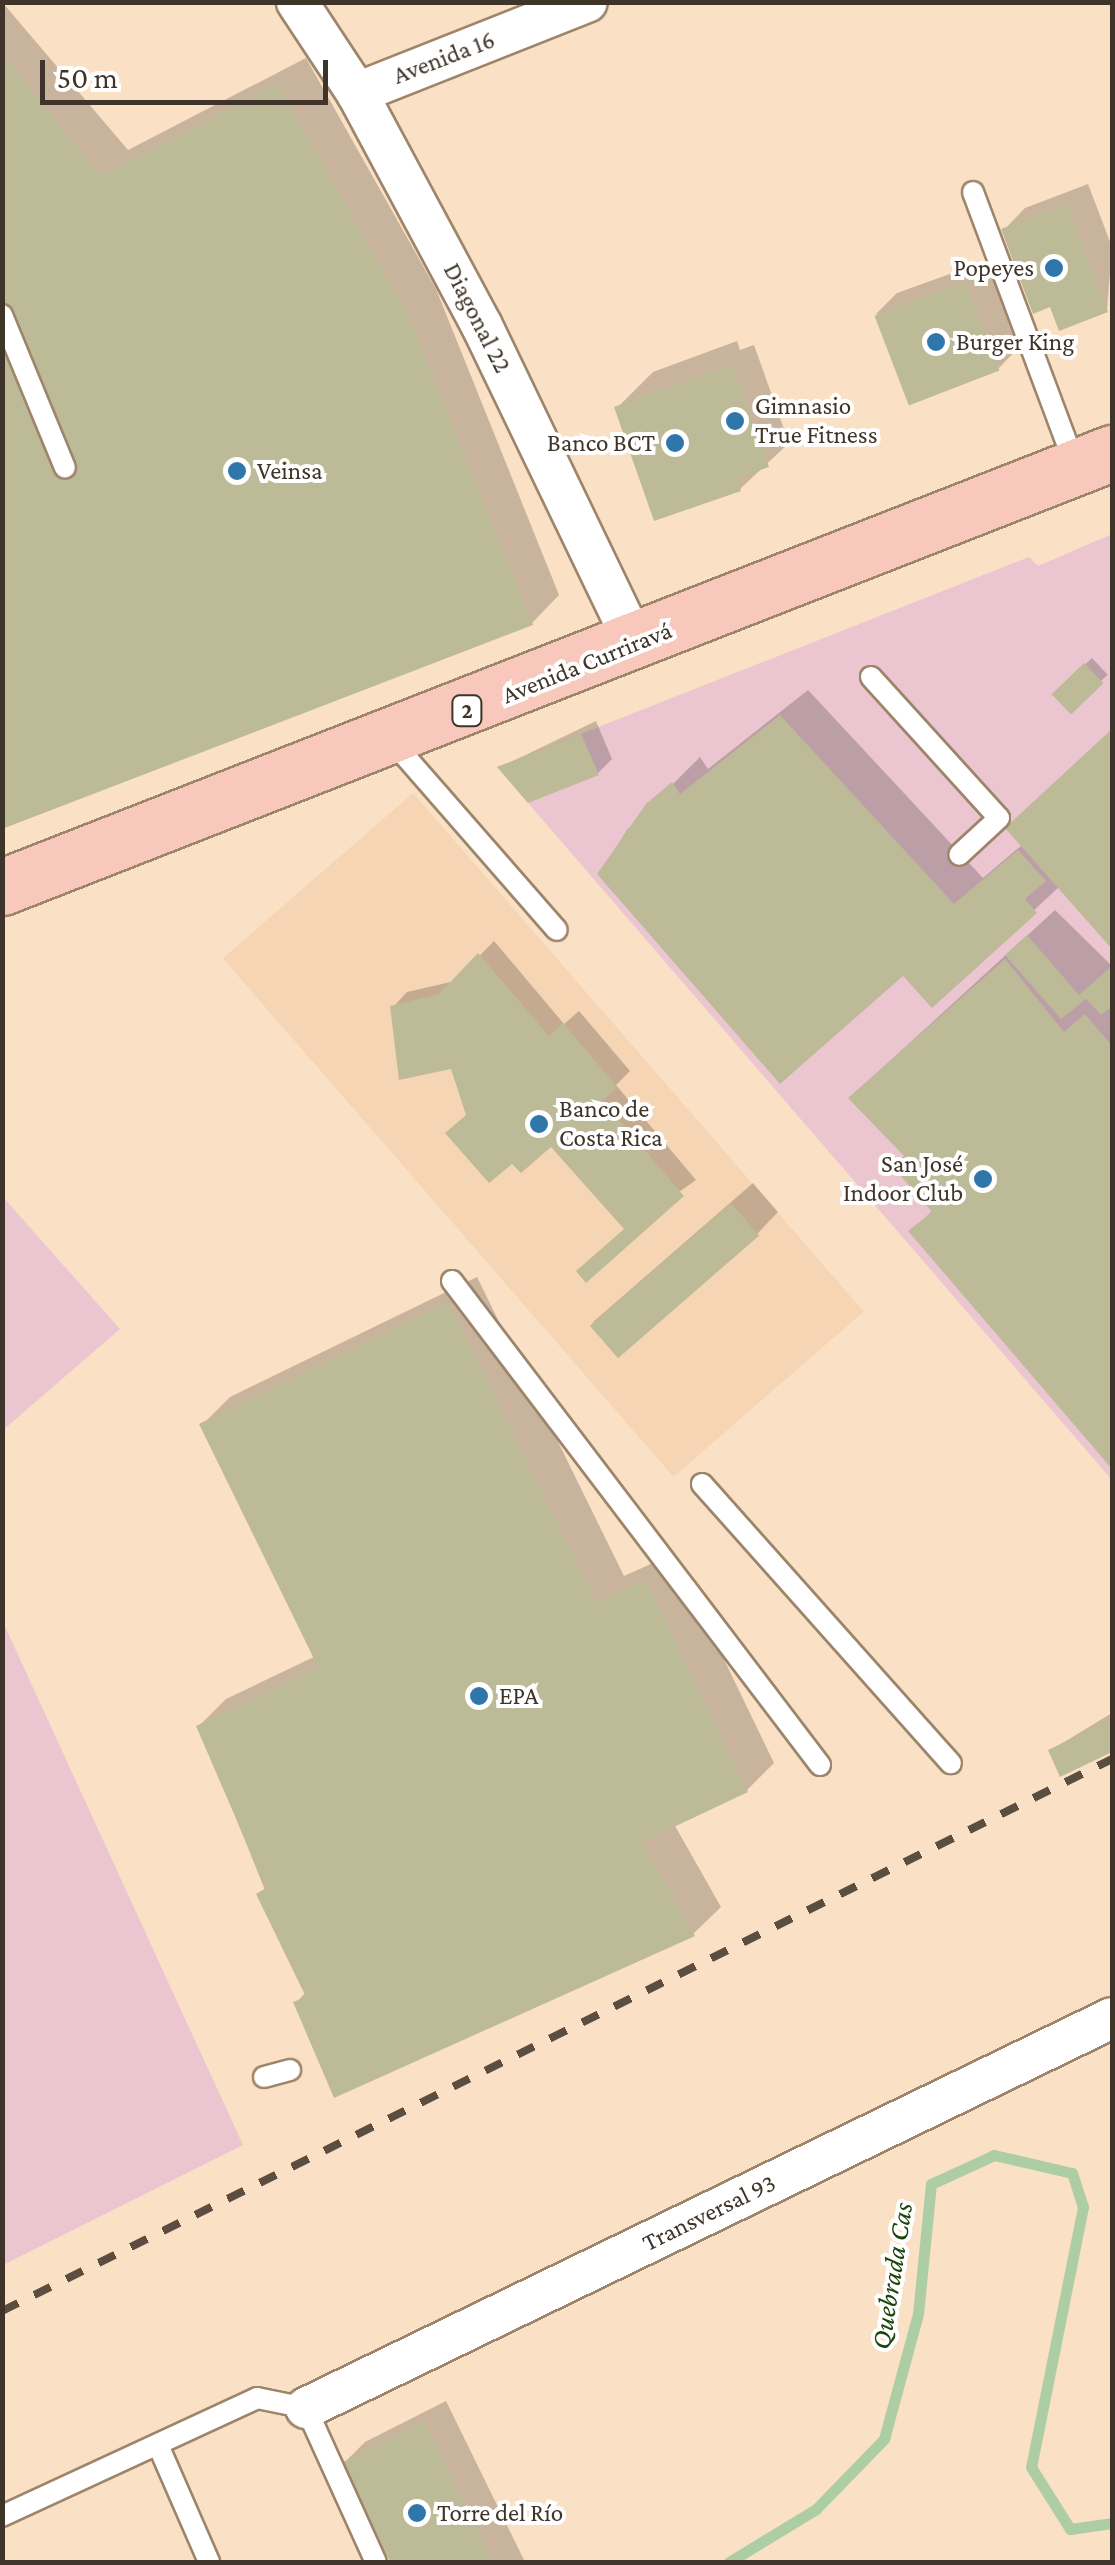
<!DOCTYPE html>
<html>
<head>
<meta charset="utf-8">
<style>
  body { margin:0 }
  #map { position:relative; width:1115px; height:2565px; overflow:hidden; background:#fae0c4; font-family:"Crimson Pro",serif }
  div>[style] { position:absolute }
  .built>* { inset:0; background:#f5d5b4; transform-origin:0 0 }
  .green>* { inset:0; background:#ebc6d1 }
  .shadow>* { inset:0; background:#0003; transform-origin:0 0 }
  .stream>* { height:11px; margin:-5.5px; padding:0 5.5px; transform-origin:5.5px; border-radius:5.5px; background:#adcea4 }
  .building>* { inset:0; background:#bdba98; transform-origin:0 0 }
  .roads { filter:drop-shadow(2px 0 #9d856b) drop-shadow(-2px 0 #9d856b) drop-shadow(0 2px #9d856b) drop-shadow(0 -2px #9d856b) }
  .service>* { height:20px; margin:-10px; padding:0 10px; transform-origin:10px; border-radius:10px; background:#fff }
  .minor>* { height:40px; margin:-20px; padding:0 20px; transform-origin:20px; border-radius:20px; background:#fff }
  .trunk>* { height:55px; margin:-27.5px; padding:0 27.5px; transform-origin:27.5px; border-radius:27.5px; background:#f8c8bc }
  .rail>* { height:8px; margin-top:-4px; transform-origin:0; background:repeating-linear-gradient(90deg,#5b4e41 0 18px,transparent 0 36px) }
  .dots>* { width:28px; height:28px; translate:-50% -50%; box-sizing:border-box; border:5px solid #fff; border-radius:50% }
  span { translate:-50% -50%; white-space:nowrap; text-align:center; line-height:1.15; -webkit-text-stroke:8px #fff; paint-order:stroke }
  .shield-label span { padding:2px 8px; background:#fff; border:2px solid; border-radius:8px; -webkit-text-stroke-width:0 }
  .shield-label { font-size:22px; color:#3e3429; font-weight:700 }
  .street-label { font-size:25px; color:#3e3429 }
  .poi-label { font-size:25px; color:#3e3429 }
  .right { translate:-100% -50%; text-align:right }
  .left { translate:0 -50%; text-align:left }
  .water-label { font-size:28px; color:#1a440a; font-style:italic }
  .frame { position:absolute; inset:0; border:5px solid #3e3429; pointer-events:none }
  .scale { position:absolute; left:40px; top:60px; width:288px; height:45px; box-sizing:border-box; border:5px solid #3e3429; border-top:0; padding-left:12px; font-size:30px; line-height:35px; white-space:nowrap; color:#3e3429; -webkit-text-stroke:8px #fff; paint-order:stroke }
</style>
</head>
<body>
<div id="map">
  <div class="built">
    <i style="left:413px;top:793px;width:687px;height:252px;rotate:49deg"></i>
  </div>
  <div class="green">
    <i style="clip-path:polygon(1112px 534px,1112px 1480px,497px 767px,1029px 557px,1038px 566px)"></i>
    <i style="clip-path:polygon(2px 1196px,120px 1329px,3px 1430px,2px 1430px)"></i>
    <i style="clip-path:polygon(2px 1620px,243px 2145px,3px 2265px,2px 2265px)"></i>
  </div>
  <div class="shadow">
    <i style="clip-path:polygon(2px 2px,128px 150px,306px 58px,436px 289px,559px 595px,532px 623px,2px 827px)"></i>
    <i style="clip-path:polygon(1088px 184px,1112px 247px,1107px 310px,1052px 304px,1004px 230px,1025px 208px)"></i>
    <i style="clip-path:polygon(986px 261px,1019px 347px,998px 369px,876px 314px,897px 293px)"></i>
    <i style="clip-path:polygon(737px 341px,740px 350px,754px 345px,789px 443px,740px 489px,617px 408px,653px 372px)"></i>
    <i style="left:1092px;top:658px;width:23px;height:52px;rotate:47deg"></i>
    <i style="clip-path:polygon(808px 690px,983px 878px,1023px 844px,1036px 801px,1112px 731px,1112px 945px,1060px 886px,932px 1005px,903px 972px,600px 873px,627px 830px,700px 757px,708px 769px)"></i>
    <i style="clip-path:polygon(596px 721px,612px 759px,598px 773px,501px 767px)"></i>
    <i style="clip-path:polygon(1055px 910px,1112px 966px,1112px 1465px,912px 1231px,933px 1210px,879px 1071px)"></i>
    <i style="clip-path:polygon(494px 941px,564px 1024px,579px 1011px,630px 1071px,616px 1085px,696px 1180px,626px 1229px,552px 1143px,512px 1161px,469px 1114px,453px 1066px,393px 1007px,407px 992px,455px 981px)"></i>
    <i style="clip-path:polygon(753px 1183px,778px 1212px,757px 1234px,592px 1323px)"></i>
    <i style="clip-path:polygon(477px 1277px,624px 1576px,673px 1554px,774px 1763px,747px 1790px,674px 1824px,721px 1907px,693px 1934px,296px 2003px,306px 1992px,199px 1726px,226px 1699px,316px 1656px,202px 1425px,230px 1397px)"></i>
    <i style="clip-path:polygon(1112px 1713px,1112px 1749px,1062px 1774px,1051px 1750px)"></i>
    <i style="clip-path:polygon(446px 2401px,525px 2562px,393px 2562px,344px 2463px,365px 2442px)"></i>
  </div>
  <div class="stream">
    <i style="left:729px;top:2562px;width:102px;rotate:-31.3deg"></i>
    <i style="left:816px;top:2509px;width:98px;rotate:-45.8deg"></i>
    <i style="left:884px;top:2439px;width:130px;rotate:-74.8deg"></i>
    <i style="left:918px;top:2314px;width:131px;rotate:-84.3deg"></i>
    <i style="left:931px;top:2184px;width:69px;rotate:-24.7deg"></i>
    <i style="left:994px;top:2155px;width:80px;rotate:13deg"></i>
    <i style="left:1072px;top:2173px;width:36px;rotate:72deg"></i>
    <i style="left:1083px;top:2207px;width:265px;rotate:101.3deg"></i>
    <i style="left:1031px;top:2467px;width:73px;rotate:57.8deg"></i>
    <i style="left:1070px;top:2529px;width:42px;rotate:-8.1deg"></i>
  </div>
  <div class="building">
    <i style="clip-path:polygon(2px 53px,100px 175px,278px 84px,409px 317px,533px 625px,2px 829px)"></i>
    <i style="clip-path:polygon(1067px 204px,1108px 312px,1059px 331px,1050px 307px,1033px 314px,1001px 229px)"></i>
    <i style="left:965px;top:281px;width:96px;height:97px;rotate:69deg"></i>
    <i style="clip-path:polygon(732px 364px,769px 467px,737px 478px,741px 491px,654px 521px,614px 407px)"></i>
    <i style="left:1084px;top:663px;width:28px;height:45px;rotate:46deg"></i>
    <i style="clip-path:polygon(780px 715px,954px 904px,1018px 850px,1046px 881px,1025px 899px,1037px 913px,932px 1008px,903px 976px,780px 1084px,597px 874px,646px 804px,672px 782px,680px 794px)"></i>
    <i style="clip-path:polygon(1112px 729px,1112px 949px,1005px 828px)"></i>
    <i style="clip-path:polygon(581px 734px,599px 775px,528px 803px,497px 767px)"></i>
    <i style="clip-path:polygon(1027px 935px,1079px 995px,1112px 966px,1112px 1006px,1101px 1015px,1086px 999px,1061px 1019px,1005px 955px)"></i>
    <i style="clip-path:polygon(478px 953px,549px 1036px,563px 1023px,617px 1087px,603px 1101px,684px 1196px,586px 1283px,576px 1271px,624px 1229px,551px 1147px,521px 1173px,512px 1164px,489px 1183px,445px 1133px,466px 1115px,451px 1069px,399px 1080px,390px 1006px,439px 994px)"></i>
    <i style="clip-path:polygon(1005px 959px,1064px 1032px,1085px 1014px,1112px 1046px,1112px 1469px,908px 1231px,932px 1212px,892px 1166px,904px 1156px,848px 1098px)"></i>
    <i style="left:731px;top:1203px;width:43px;height:187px;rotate:49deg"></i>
    <i style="clip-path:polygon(449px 1302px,596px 1602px,646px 1580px,748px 1792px,642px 1842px,695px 1936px,334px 2098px,293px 2002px,306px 1997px,256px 1894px,266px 1888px,196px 1726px,318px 1667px,199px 1424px)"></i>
    <i style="clip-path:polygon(1112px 1719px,1112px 1752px,1060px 1777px,1048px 1750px)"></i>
    <i style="clip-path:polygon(424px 2421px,494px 2562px,390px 2562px,341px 2463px)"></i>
  </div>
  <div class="roads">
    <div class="service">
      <i style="left:973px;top:192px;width:291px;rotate:69.5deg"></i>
      <i style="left:2px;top:315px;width:165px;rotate:67.6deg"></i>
      <i style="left:871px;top:677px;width:190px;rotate:47.8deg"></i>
      <i style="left:999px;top:818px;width:54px;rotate:137.2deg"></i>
      <i style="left:391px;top:740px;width:252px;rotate:48.9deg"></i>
      <i style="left:452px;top:1281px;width:608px;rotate:52.75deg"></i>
      <i style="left:702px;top:1484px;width:374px;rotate:48.3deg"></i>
      <i style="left:264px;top:2077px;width:27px;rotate:-15deg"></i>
      <i style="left:158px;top:2445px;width:128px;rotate:66.4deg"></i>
      <i style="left:2px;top:2516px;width:281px;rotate:-24.8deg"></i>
      <i style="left:257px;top:2398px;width:50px;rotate:11.5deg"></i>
      <i style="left:306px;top:2408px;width:169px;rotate:65.6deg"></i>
    </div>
    <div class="minor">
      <i style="left:297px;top:2px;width:109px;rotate:56.6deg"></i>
      <i style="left:357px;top:93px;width:264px;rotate:61.8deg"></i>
      <i style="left:482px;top:326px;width:355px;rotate:64.3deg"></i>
      <i style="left:357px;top:93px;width:247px;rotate:-21.6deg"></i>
      <i style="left:306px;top:2408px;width:895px;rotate:-25.82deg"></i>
    </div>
    <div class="trunk">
      <i style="left:2px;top:887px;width:1192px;rotate:-21.36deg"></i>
    </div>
  </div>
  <div class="rail">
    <i style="left:2px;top:2311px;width:1240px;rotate:-26.44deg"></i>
  </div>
  <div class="dots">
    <i style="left:1054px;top:268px;background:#2f77ab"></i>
    <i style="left:936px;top:342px;background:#2f77ab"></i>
    <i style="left:735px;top:421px;background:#2f77ab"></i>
    <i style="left:675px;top:443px;background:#2f77ab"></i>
    <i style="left:237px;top:471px;background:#2f77ab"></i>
    <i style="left:539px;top:1124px;background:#2f77ab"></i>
    <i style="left:983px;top:1179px;background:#2f77ab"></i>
    <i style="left:479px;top:1696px;background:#2f77ab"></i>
    <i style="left:417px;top:2513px;background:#2f77ab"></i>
  </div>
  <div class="shield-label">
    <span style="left:467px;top:711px">2</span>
  </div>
  <div class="street-label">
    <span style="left:444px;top:58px;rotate:-21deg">Avenida 16</span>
    <span style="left:477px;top:318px;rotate:63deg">Diagonal 22</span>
    <span style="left:587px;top:663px;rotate:-22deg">Avenida Curriravá</span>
    <span style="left:709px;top:2213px;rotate:-26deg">Transversal 93</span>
  </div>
  <div class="poi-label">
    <span class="right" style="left:1034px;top:268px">Popeyes</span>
    <span class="left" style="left:956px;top:342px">Burger King</span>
    <span class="left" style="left:755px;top:421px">Gimnasio<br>True Fitness</span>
    <span class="right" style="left:655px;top:443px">Banco BCT</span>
    <span class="left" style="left:257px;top:471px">Veinsa</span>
    <span class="left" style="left:559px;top:1124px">Banco de<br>Costa Rica</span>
    <span class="right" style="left:963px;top:1179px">San José<br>Indoor Club</span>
    <span class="left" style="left:499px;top:1696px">EPA</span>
    <span class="left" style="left:437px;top:2513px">Torre del Río</span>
  </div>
  <div class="water-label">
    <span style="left:892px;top:2276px;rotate:-81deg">Quebrada Cas</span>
  </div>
  <div class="frame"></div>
  <div class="scale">50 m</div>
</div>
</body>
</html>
